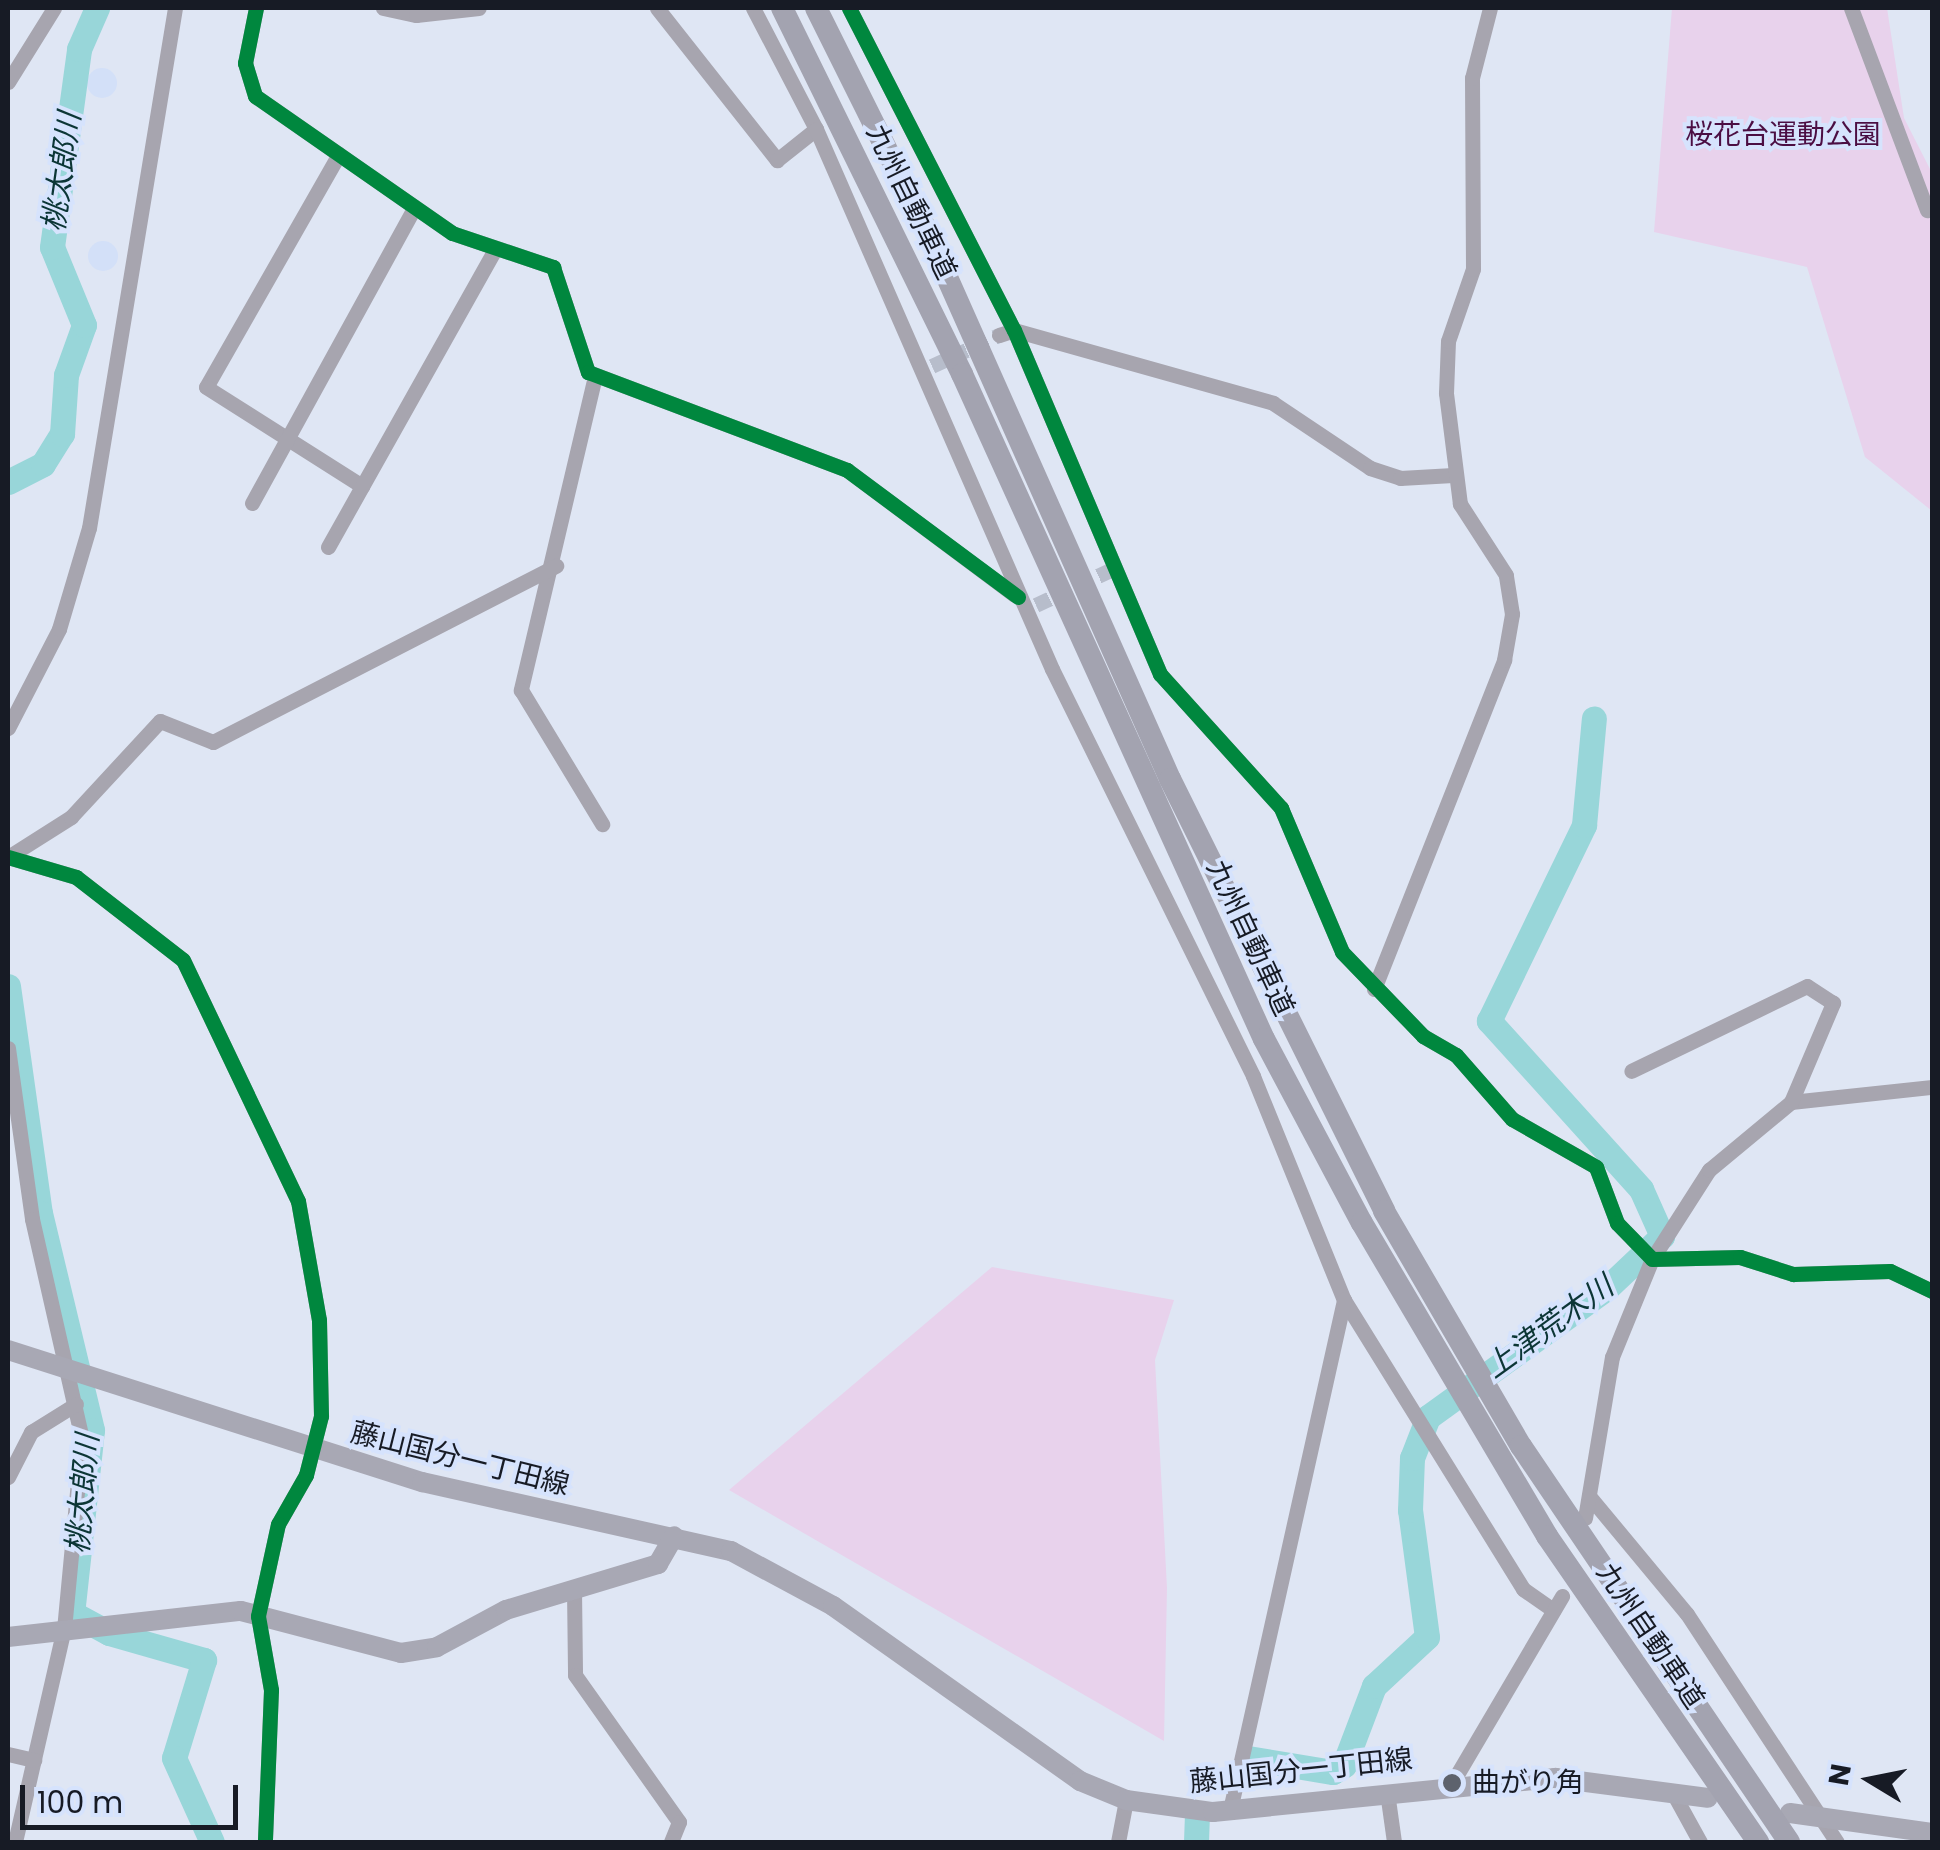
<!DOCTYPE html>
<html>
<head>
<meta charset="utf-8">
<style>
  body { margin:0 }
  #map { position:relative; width:1940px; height:1850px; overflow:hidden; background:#dfe6f4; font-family:Poppins,"Noto Sans JP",sans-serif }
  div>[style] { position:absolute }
  .built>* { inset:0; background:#d3e0f8 }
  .round { border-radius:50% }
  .green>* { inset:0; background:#e8d2ec }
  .river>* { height:25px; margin:-12.5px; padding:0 12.5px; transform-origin:12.5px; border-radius:12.5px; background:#98d6d9 }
  .minor-tunnel>* { height:15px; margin-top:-7.5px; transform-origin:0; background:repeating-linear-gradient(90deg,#b7bdcb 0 15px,transparent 0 23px) }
  .minor>* { height:15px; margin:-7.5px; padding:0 7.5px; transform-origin:7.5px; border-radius:7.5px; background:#a7a5af }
  .major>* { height:20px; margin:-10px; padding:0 10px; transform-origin:10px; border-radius:10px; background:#a8a8b4 }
  .highway>* { height:22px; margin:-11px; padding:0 11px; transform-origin:11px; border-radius:11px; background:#a3a3b0 }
  .cycleway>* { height:15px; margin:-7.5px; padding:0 7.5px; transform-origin:7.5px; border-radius:7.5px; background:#00873e }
  .dots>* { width:28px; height:28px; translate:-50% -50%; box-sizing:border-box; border:5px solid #d6e3fd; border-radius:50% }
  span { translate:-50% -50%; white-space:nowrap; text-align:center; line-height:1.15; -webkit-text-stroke:8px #d6e3fd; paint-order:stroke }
  .park-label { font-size:28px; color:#4b0e43 }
  .street-label { font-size:28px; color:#171b25 }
  .poi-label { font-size:28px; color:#171b25 }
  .left { translate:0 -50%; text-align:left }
  .water-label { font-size:30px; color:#0c3636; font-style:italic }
  .frame { position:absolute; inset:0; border:10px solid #171b25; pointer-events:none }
  .north { position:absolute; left:1820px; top:1730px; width:100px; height:100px; -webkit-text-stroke:8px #d6e3fd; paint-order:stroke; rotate:280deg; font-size:28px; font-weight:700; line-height:40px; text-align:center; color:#171b25 }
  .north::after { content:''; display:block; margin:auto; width:35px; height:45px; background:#171b25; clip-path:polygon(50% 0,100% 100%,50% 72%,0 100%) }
  .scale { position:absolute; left:20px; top:1785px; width:218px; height:45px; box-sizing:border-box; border:5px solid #171b25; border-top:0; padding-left:12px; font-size:30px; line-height:35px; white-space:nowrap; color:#171b25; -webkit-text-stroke:8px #d6e3fd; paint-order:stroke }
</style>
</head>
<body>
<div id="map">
  <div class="built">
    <i class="round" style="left:87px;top:68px;width:30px;height:30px"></i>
    <i class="round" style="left:88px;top:241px;width:30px;height:30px"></i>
  </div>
  <div class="green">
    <i style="clip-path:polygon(1672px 8px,1887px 8px,1904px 118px,1932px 173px,1932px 511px,1865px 457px,1807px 267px,1654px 232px)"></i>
    <i style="clip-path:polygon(992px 1267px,1174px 1300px,1155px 1360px,1167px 1588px,1164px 1741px,729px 1490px)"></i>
  </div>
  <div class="river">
    <i style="left:8px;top:482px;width:39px;rotate:-27deg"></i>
    <i style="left:43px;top:464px;width:36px;rotate:-58deg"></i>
    <i style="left:62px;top:434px;width:59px;rotate:-86.1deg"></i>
    <i style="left:66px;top:375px;width:53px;rotate:-70.2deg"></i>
    <i style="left:84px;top:325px;width:84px;rotate:-112.3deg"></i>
    <i style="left:52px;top:247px;width:200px;rotate:-82.2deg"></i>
    <i style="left:79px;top:49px;width:45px;rotate:-66.3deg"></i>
    <i style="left:8px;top:986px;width:229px;rotate:82deg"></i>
    <i style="left:40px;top:1213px;width:223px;rotate:76.5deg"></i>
    <i style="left:92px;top:1430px;width:184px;rotate:96.2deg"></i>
    <i style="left:72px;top:1613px;width:42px;rotate:28.4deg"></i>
    <i style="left:109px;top:1633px;width:99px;rotate:15.9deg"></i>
    <i style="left:204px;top:1660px;width:102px;rotate:107deg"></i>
    <i style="left:174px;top:1758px;width:92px;rotate:65.7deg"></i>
    <i style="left:1248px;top:1758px;width:86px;rotate:9.4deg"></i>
    <i style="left:1333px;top:1772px;width:13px;rotate:-32deg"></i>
    <i style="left:1344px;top:1765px;width:85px;rotate:-69.2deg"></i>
    <i style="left:1374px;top:1686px;width:72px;rotate:-42.8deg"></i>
    <i style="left:1427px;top:1637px;width:128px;rotate:-97.6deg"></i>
    <i style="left:1410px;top:1510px;width:52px;rotate:-87.8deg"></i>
    <i style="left:1412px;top:1458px;width:44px;rotate:-68.7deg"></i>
    <i style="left:1428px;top:1417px;width:221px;rotate:-35.8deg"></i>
    <i style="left:1607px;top:1288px;width:76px;rotate:-43.4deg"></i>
    <i style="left:1662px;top:1236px;width:51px;rotate:-114.1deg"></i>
    <i style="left:1641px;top:1189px;width:227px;rotate:-132.1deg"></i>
    <i style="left:1489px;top:1021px;width:218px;rotate:-64.1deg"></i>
    <i style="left:1584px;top:825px;width:107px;rotate:-84.7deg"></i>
    <i style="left:1196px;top:1842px;width:24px;rotate:-88deg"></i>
  </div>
  <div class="minor-tunnel">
    <i style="left:932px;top:366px;width:74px;rotate:-24.8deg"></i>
    <i style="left:1036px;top:605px;width:87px;rotate:-25.1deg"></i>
  </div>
  <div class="minor">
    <i style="left:256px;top:8px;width:56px;rotate:101.3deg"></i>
    <i style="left:245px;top:63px;width:34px;rotate:73deg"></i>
    <i style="left:255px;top:96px;width:240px;rotate:34.8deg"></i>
    <i style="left:452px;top:233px;width:107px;rotate:18.6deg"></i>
    <i style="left:553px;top:267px;width:111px;rotate:71.6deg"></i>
    <i style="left:588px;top:372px;width:277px;rotate:20.7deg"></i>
    <i style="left:847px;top:470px;width:209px;rotate:36.7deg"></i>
    <i style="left:383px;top:8px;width:34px;rotate:12deg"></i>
    <i style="left:416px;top:15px;width:63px;rotate:-6.3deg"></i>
    <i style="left:657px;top:8px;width:194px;rotate:51.7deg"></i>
    <i style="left:777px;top:160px;width:50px;rotate:-38.5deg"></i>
    <i style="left:753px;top:8px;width:136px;rotate:62.5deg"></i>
    <i style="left:816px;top:129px;width:589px;rotate:66.39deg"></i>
    <i style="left:1052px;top:669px;width:454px;rotate:63.7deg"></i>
    <i style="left:1253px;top:1076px;width:242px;rotate:67.9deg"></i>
    <i style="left:1344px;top:1300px;width:340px;rotate:58.2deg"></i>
    <i style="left:1523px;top:1589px;width:37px;rotate:35deg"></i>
    <i style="left:849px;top:8px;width:362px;rotate:62.9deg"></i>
    <i style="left:1014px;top:330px;width:374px;rotate:67deg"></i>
    <i style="left:1160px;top:674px;width:181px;rotate:47.9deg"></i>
    <i style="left:1281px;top:808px;width:156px;rotate:67deg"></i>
    <i style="left:1342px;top:952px;width:117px;rotate:46deg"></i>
    <i style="left:1423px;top:1036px;width:38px;rotate:30deg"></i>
    <i style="left:1456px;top:1055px;width:85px;rotate:48.8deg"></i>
    <i style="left:1512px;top:1119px;width:97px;rotate:29.7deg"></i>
    <i style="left:1596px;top:1167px;width:60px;rotate:69.4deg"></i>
    <i style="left:1617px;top:1223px;width:50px;rotate:45.8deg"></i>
    <i style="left:1652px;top:1259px;width:88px;rotate:-1.3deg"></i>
    <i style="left:1740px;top:1257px;width:56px;rotate:17.8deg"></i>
    <i style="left:1793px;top:1274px;width:97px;rotate:-1.8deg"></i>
    <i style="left:1890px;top:1271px;width:47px;rotate:25.5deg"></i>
    <i style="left:1851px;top:8px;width:216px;rotate:69.4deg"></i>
    <i style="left:8px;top:82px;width:87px;rotate:-58.1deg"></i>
    <i style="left:339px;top:154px;width:268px;rotate:119.7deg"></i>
    <i style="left:206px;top:387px;width:185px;rotate:32.4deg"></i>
    <i style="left:999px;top:335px;width:16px;rotate:-18deg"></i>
    <i style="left:1014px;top:330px;width:269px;rotate:15.7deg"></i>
    <i style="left:1273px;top:403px;width:117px;rotate:33.8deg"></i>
    <i style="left:1370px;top:468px;width:32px;rotate:18deg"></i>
    <i style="left:1400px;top:478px;width:53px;rotate:-3.2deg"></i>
    <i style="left:595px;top:376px;width:323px;rotate:103.3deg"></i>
    <i style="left:521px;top:690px;width:157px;rotate:58.8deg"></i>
    <i style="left:252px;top:503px;width:337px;rotate:-61.2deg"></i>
    <i style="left:328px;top:547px;width:339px;rotate:-60.7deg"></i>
    <i style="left:8px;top:728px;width:111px;rotate:-62.7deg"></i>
    <i style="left:59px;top:629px;width:105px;rotate:-73.5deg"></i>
    <i style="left:89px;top:528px;width:527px;rotate:-80.61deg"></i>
    <i style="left:8px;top:857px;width:71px;rotate:16.4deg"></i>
    <i style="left:76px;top:877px;width:135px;rotate:37.8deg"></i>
    <i style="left:183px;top:960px;width:267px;rotate:64.5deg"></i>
    <i style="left:298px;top:1201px;width:121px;rotate:80deg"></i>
    <i style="left:319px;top:1320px;width:96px;rotate:88.8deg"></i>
    <i style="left:321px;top:1416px;width:61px;rotate:104.3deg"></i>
    <i style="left:306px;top:1475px;width:56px;rotate:119.7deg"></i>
    <i style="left:278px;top:1524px;width:94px;rotate:102.3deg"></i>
    <i style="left:258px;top:1616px;width:75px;rotate:80deg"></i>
    <i style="left:271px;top:1690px;width:152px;rotate:92.3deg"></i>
    <i style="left:8px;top:857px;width:75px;rotate:-32.4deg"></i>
    <i style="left:71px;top:817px;width:131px;rotate:-47.2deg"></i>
    <i style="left:160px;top:721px;width:57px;rotate:21.6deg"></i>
    <i style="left:213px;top:742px;width:386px;rotate:-27.2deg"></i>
    <i style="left:1374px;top:989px;width:354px;rotate:-68.4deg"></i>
    <i style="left:1504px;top:660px;width:47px;rotate:-80.1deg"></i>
    <i style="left:1512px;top:614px;width:39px;rotate:-99deg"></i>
    <i style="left:1506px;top:575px;width:85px;rotate:-122.9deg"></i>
    <i style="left:1460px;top:504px;width:112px;rotate:-97.2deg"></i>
    <i style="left:1446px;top:393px;width:52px;rotate:-87.8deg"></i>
    <i style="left:1448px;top:341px;width:76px;rotate:-70.9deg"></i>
    <i style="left:1473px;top:269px;width:191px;rotate:-90.3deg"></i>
    <i style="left:1472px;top:78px;width:72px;rotate:-75.6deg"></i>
    <i style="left:8px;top:1048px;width:173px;rotate:82deg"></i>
    <i style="left:32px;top:1219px;width:226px;rotate:77.2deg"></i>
    <i style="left:82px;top:1439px;width:190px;rotate:95.4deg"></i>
    <i style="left:64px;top:1628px;width:220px;rotate:102.9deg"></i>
    <i style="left:1791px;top:1102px;width:142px;rotate:-6.1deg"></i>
    <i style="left:8px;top:1477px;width:51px;rotate:-62.9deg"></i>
    <i style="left:31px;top:1432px;width:53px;rotate:-31.9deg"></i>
    <i style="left:1589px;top:1496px;width:153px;rotate:50.3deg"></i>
    <i style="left:1687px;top:1614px;width:273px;rotate:56.7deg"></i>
    <i style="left:1585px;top:1518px;width:163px;rotate:-80.5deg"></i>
    <i style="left:1612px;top:1357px;width:106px;rotate:-67.8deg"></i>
    <i style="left:1652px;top:1259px;width:106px;rotate:-57.4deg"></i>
    <i style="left:1709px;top:1170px;width:107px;rotate:-39.7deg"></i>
    <i style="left:1791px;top:1102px;width:108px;rotate:-67deg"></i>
    <i style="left:1833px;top:1003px;width:31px;rotate:-147deg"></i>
    <i style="left:1807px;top:986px;width:195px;rotate:154.2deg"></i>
    <i style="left:574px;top:1589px;width:86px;rotate:89.3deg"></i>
    <i style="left:575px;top:1675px;width:180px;rotate:54.7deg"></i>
    <i style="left:679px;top:1822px;width:22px;rotate:112deg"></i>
    <i style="left:8px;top:1754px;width:27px;rotate:13deg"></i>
    <i style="left:1452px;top:1783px;width:217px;rotate:-59.5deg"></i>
    <i style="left:1387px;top:1792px;width:50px;rotate:82deg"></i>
    <i style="left:1673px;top:1793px;width:56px;rotate:61.1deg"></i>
    <i style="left:1230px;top:1810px;width:523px;rotate:-77.4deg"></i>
    <i style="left:1118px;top:1842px;width:43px;rotate:-79.2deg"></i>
  </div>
  <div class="major">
    <i style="left:8px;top:1350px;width:435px;rotate:17.7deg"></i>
    <i style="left:422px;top:1482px;width:317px;rotate:12.6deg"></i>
    <i style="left:731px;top:1551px;width:116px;rotate:28.3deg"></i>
    <i style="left:833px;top:1606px;width:303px;rotate:35.3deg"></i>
    <i style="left:1080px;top:1781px;width:50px;rotate:22.4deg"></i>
    <i style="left:1126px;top:1800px;width:88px;rotate:7.9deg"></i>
    <i style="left:1213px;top:1812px;width:344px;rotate:-5.7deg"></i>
    <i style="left:1555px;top:1778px;width:154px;rotate:7.4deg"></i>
    <i style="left:8px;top:1637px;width:234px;rotate:-6.4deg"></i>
    <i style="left:241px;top:1611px;width:165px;rotate:14.7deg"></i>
    <i style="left:401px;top:1653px;width:36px;rotate:-9deg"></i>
    <i style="left:437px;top:1647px;width:78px;rotate:-28.2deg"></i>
    <i style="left:506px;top:1610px;width:159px;rotate:-16.8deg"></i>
    <i style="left:658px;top:1564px;width:32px;rotate:-60deg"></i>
    <i style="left:1790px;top:1813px;width:143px;rotate:8deg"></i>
  </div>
  <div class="highway">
    <i style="left:782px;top:8px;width:408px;rotate:63.8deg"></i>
    <i style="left:962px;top:374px;width:730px;rotate:65.58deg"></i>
    <i style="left:1264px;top:1039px;width:208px;rotate:62deg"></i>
    <i style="left:1362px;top:1223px;width:364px;rotate:59.4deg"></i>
    <i style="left:1547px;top:1536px;width:372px;rotate:55.4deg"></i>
    <i style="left:816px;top:8px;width:238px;rotate:63.5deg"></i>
    <i style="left:922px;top:221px;width:611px;rotate:66.04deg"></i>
    <i style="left:1170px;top:779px;width:482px;rotate:63.6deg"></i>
    <i style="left:1384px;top:1211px;width:272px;rotate:59.8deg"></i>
    <i style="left:1521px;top:1446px;width:478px;rotate:55.9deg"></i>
  </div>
  <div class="cycleway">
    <i style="left:256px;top:8px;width:56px;rotate:101.3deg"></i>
    <i style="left:245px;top:63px;width:34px;rotate:73deg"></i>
    <i style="left:255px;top:96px;width:240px;rotate:34.8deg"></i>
    <i style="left:452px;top:233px;width:107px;rotate:18.6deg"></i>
    <i style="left:553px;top:267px;width:111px;rotate:71.6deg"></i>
    <i style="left:588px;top:372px;width:277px;rotate:20.7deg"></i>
    <i style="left:847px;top:470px;width:213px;rotate:36.6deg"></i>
    <i style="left:849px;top:8px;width:362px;rotate:62.9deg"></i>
    <i style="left:1014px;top:330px;width:374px;rotate:67deg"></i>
    <i style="left:1160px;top:674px;width:181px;rotate:47.9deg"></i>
    <i style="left:1281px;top:808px;width:156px;rotate:67deg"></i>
    <i style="left:1342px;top:952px;width:117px;rotate:46deg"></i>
    <i style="left:1423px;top:1036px;width:38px;rotate:30deg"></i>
    <i style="left:1456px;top:1055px;width:85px;rotate:48.8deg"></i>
    <i style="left:1512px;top:1119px;width:97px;rotate:29.7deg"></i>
    <i style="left:1596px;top:1167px;width:60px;rotate:69.4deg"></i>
    <i style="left:1617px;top:1223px;width:50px;rotate:45.8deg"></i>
    <i style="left:1652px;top:1259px;width:88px;rotate:-1.3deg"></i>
    <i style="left:1740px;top:1257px;width:56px;rotate:17.8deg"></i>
    <i style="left:1793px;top:1274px;width:97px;rotate:-1.8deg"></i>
    <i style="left:1890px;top:1271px;width:47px;rotate:25.5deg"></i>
    <i style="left:8px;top:857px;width:71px;rotate:16.4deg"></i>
    <i style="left:76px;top:877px;width:135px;rotate:37.8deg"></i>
    <i style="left:183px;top:960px;width:267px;rotate:64.5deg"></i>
    <i style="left:298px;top:1201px;width:121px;rotate:80deg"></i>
    <i style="left:319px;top:1320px;width:96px;rotate:88.8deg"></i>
    <i style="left:321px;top:1416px;width:61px;rotate:104.3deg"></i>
    <i style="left:306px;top:1475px;width:56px;rotate:119.7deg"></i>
    <i style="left:278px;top:1524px;width:94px;rotate:102.3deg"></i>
    <i style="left:258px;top:1616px;width:75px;rotate:80deg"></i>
    <i style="left:271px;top:1690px;width:152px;rotate:92.3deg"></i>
  </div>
  <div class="dots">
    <i style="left:1452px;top:1783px;background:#5d626d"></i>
  </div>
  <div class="park-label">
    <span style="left:1783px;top:135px">桜花台運動公園</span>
  </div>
  <div class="street-label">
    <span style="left:911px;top:202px;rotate:64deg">九州自動車道</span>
    <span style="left:1250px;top:938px;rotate:65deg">九州自動車道</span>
    <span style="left:460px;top:1459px;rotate:14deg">藤山国分一丁田線</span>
    <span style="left:1650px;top:1636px;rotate:56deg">九州自動車道</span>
    <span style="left:1301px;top:1771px;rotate:-6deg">藤山国分一丁田線</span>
  </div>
  <div class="poi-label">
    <span class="left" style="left:1472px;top:1783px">曲がり角</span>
  </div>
  <div class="water-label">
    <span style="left:62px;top:172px;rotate:-82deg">桃太郎川</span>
    <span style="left:1549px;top:1327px;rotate:-36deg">上津荒木川</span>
    <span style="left:83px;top:1494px;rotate:-85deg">桃太郎川</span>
  </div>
  <div class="frame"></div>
  <div class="north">N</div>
  <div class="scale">100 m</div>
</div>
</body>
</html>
